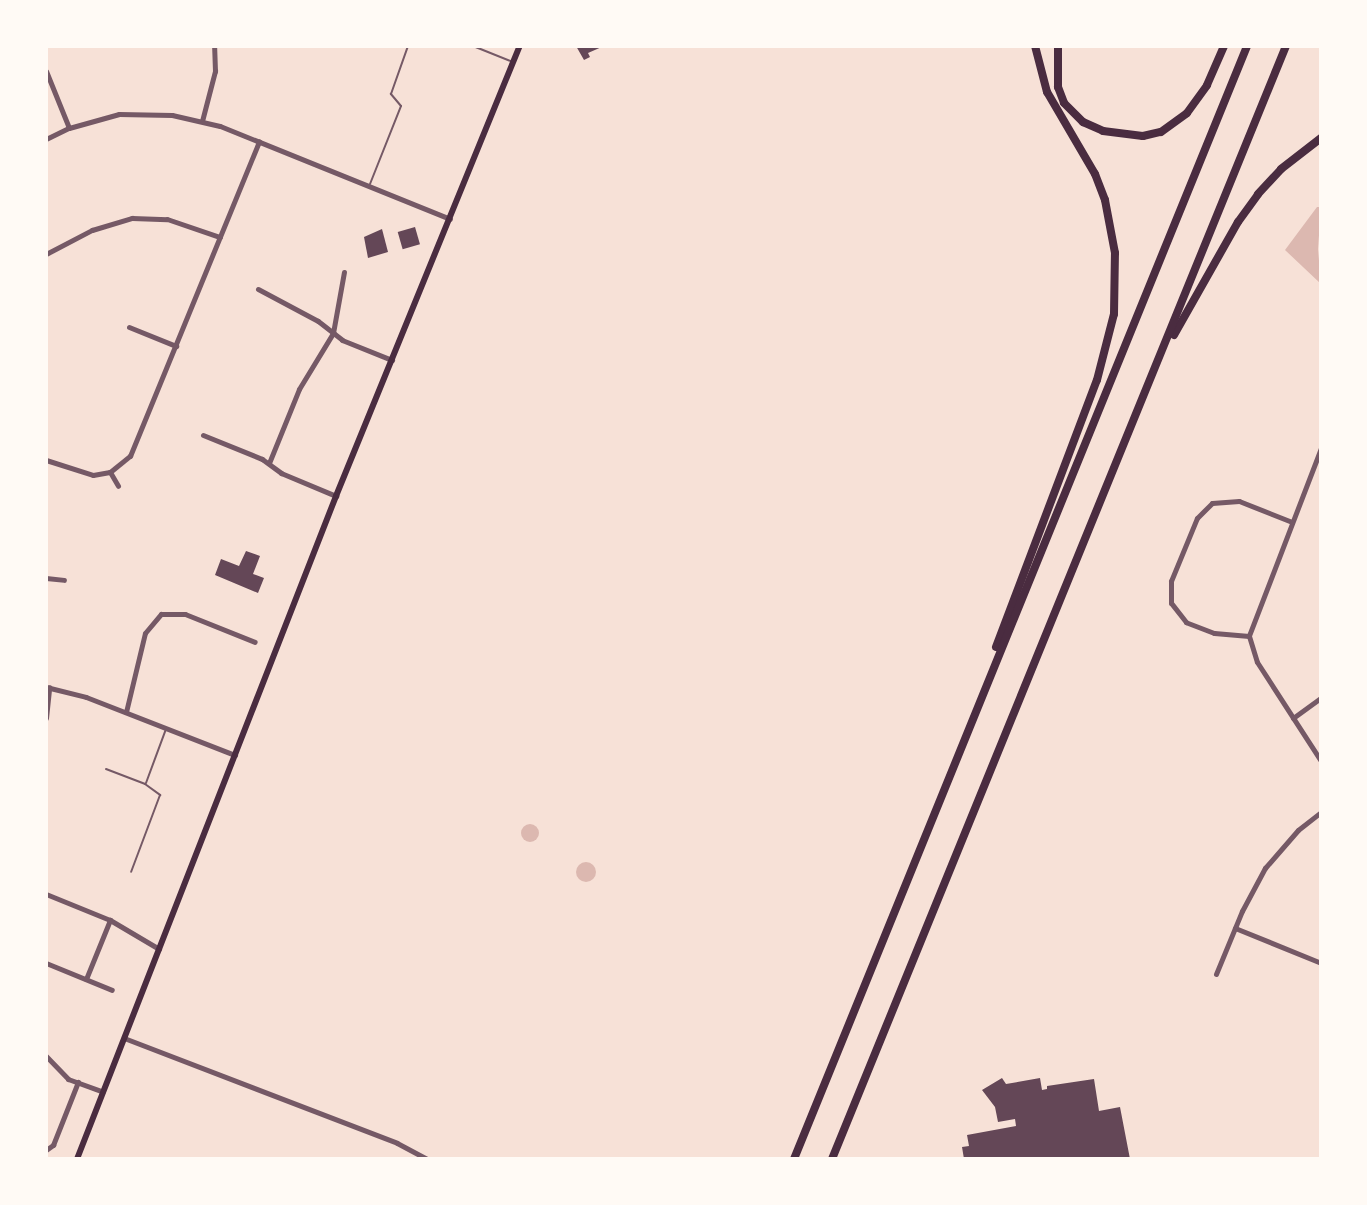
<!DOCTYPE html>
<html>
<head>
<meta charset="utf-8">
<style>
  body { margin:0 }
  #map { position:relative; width:1367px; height:1205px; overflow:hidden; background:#f7e1d7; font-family:"DM Sans",sans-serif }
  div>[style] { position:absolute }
  .water>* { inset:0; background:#dcb8b0 }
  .round { border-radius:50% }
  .building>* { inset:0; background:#644757; transform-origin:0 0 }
  .service>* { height:2px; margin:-1px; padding:0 1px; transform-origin:1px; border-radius:1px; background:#755966 }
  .minor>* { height:5px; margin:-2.5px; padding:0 2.5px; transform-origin:2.5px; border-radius:2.5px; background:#755966 }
  .secondary>* { height:6px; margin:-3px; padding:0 3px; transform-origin:3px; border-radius:3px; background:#4a2c40 }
  .motorway>* { height:8px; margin:-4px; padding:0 4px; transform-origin:4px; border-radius:4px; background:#4a2c40 }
  span { translate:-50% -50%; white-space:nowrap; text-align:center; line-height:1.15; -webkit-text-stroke:8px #fffaf5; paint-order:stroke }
  .frame { position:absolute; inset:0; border:48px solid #fffaf5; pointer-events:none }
</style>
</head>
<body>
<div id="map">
  <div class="water">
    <i style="clip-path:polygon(1317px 207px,1321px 207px,1318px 249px,1321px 284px,1285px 250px)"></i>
    <i class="round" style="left:521px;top:824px;width:18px;height:18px"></i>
    <i class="round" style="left:576px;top:862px;width:20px;height:20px"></i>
  </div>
  <div class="building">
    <i style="clip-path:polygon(576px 46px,604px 46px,588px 53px,590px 57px,584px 60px)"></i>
    <i style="left:415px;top:227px;width:18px;height:18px;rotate:74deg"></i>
    <i style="clip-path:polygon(382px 229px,388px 252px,368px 258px,364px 237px)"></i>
    <i style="clip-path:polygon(246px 551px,260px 556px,253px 574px,264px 578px,258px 593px,215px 575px,221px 559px,239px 566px)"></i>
    <i style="clip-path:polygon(1002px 1078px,1006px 1084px,1040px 1078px,1042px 1090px,1047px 1089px,1047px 1086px,1094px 1079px,1099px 1111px,1120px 1107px,1130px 1159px,964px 1159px,962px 1147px,969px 1146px,967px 1135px,1016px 1126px,1015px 1119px,998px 1122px,995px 1107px,982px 1090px)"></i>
  </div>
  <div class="service">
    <i style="left:473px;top:46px;width:43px;rotate:21.8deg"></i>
    <i style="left:370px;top:184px;width:84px;rotate:-68.3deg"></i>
    <i style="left:401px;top:106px;width:16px;rotate:-130deg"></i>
    <i style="left:391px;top:94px;width:51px;rotate:-70.5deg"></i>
    <i style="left:106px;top:769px;width:42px;rotate:21deg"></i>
    <i style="left:145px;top:784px;width:19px;rotate:36deg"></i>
    <i style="left:160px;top:795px;width:82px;rotate:110.6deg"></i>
    <i style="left:146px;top:783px;width:58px;rotate:-69.7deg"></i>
  </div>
  <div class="minor">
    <i style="left:46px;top:71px;width:61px;rotate:68deg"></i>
    <i style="left:202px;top:121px;width:52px;rotate:-75.4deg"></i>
    <i style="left:215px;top:71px;width:25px;rotate:-92deg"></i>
    <i style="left:46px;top:139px;width:25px;rotate:-26deg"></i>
    <i style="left:69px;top:128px;width:52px;rotate:-15.6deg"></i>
    <i style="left:119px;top:114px;width:53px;rotate:1.1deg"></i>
    <i style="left:172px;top:115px;width:49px;rotate:12.9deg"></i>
    <i style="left:220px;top:126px;width:248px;rotate:22deg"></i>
    <i style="left:46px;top:254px;width:52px;rotate:-27.6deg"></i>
    <i style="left:92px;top:230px;width:42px;rotate:-16.7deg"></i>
    <i style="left:132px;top:218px;width:35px;rotate:2deg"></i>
    <i style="left:167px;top:219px;width:56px;rotate:18.8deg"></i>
    <i style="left:258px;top:289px;width:68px;rotate:28.1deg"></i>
    <i style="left:318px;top:321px;width:31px;rotate:38deg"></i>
    <i style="left:342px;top:340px;width:54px;rotate:21.8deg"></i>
    <i style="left:129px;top:327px;width:51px;rotate:22deg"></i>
    <i style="left:203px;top:435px;width:64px;rotate:22.1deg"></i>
    <i style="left:262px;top:459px;width:24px;rotate:36deg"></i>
    <i style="left:281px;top:473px;width:60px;rotate:22.7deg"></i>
    <i style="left:1321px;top:448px;width:201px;rotate:111deg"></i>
    <i style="left:1249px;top:636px;width:27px;rotate:73deg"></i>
    <i style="left:1257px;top:662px;width:118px;rotate:57.1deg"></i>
    <i style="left:46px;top:460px;width:49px;rotate:17.7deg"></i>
    <i style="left:93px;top:475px;width:17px;rotate:-10deg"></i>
    <i style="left:110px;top:472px;width:26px;rotate:-39deg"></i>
    <i style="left:130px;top:456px;width:340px;rotate:-67.7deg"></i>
    <i style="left:269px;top:463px;width:80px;rotate:-67.9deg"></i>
    <i style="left:299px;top:389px;width:66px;rotate:-58.7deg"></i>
    <i style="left:333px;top:333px;width:62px;rotate:-79.8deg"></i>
    <i style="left:110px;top:472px;width:16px;rotate:60deg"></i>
    <i style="left:46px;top:578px;width:18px;rotate:6deg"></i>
    <i style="left:1249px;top:636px;width:35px;rotate:-175deg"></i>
    <i style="left:1214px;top:633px;width:30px;rotate:-159deg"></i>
    <i style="left:1186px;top:622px;width:24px;rotate:-128deg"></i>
    <i style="left:1171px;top:603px;width:22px;rotate:-90deg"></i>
    <i style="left:1171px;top:581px;width:68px;rotate:-67.6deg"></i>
    <i style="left:1197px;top:518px;width:21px;rotate:-45deg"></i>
    <i style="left:1212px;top:503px;width:27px;rotate:-4deg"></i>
    <i style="left:1239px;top:501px;width:57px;rotate:21.6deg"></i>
    <i style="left:46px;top:687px;width:41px;rotate:14deg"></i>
    <i style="left:86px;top:697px;width:160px;rotate:21.3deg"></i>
    <i style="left:126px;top:712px;width:81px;rotate:-76.5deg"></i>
    <i style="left:145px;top:633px;width:25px;rotate:-50deg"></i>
    <i style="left:161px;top:614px;width:24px"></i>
    <i style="left:185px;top:614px;width:75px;rotate:21.8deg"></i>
    <i style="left:46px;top:718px;width:31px;rotate:-84deg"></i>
    <i style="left:1293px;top:718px;width:34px;rotate:-36deg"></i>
    <i style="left:46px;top:894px;width:69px;rotate:22.1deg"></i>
    <i style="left:110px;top:920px;width:57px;rotate:30.6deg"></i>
    <i style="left:1235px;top:928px;width:93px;rotate:22.1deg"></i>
    <i style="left:46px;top:963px;width:71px;rotate:22.2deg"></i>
    <i style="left:1216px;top:974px;width:68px;rotate:-67.6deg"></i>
    <i style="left:1242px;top:911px;width:49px;rotate:-61.9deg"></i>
    <i style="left:1265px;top:868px;width:50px;rotate:-49deg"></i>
    <i style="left:1298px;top:830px;width:29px;rotate:-38deg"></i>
    <i style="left:86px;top:979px;width:64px;rotate:-67.9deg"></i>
    <i style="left:124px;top:1038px;width:292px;rotate:21deg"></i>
    <i style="left:397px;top:1143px;width:34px;rotate:28deg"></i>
    <i style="left:46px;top:1056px;width:32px;rotate:46deg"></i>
    <i style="left:68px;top:1079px;width:37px;rotate:20deg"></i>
    <i style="left:46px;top:1150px;width:9px;rotate:-36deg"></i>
    <i style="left:53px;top:1145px;width:68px;rotate:-68.4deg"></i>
  </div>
  <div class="secondary">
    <i style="left:77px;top:1159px;width:712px;rotate:-68.66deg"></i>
    <i style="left:336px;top:496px;width:486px;rotate:-67.8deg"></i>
  </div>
  <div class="motorway">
    <i style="left:1058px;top:46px;width:41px;rotate:90deg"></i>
    <i style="left:1058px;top:87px;width:17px;rotate:69deg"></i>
    <i style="left:1064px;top:103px;width:27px;rotate:45deg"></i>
    <i style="left:1083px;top:122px;width:22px;rotate:24deg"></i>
    <i style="left:1103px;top:131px;width:40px;rotate:7.1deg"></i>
    <i style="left:1143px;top:136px;width:18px;rotate:-13deg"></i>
    <i style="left:1161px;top:132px;width:32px;rotate:-36deg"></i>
    <i style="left:1187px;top:113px;width:34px;rotate:-54deg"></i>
    <i style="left:1207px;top:85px;width:43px;rotate:-66.4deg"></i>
    <i style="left:1174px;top:335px;width:130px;rotate:-60.5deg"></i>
    <i style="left:1238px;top:222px;width:34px;rotate:-54deg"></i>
    <i style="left:1258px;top:194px;width:34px;rotate:-47deg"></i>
    <i style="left:1281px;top:169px;width:51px;rotate:-37.8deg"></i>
    <i style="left:996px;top:647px;width:285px;rotate:-69.3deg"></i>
    <i style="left:1097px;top:380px;width:68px;rotate:-75.6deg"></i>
    <i style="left:1114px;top:314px;width:61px;rotate:-89.1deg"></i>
    <i style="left:1115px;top:253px;width:54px;rotate:-100.7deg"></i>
    <i style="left:1105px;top:200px;width:28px;rotate:-111deg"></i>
    <i style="left:1095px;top:174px;width:95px;rotate:-120.3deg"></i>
    <i style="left:1047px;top:92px;width:48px;rotate:-104.6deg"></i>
    <i style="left:794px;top:1159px;width:1202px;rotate:-67.85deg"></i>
    <i style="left:832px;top:1159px;width:1202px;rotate:-67.81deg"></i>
  </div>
  <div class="frame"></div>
</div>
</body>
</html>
